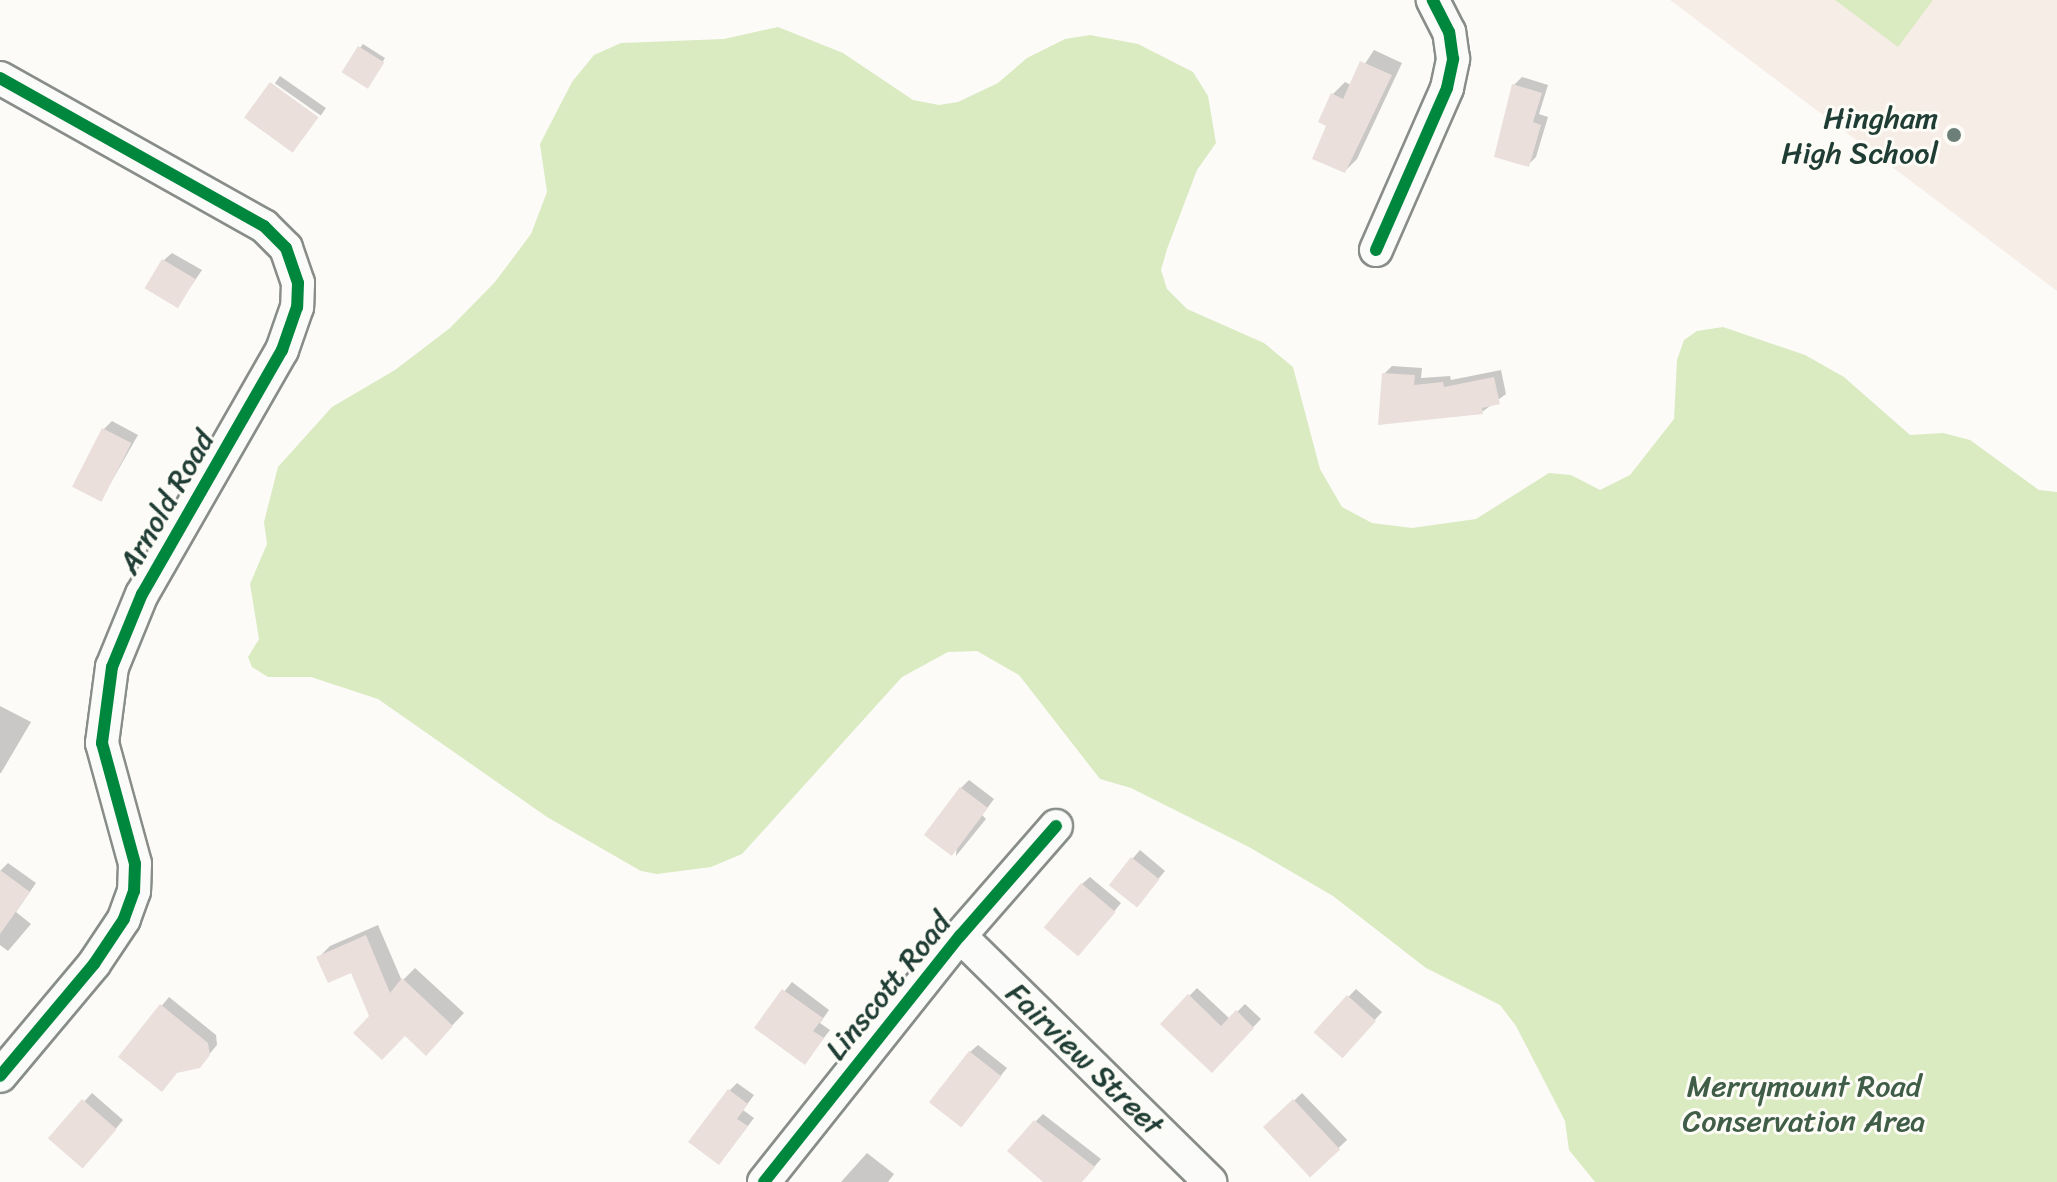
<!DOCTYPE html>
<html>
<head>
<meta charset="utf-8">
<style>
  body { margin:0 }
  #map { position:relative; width:2057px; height:1182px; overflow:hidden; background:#fcfbf8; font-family:Sriracha,sans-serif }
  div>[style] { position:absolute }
  .built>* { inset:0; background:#f7ede7 }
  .green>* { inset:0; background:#daeac1 }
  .shadow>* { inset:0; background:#0003; transform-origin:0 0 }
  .building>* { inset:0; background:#eadfdb; transform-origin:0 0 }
  .roads { filter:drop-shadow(2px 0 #888d8a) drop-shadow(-2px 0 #888d8a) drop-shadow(0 2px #888d8a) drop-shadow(0 -2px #888d8a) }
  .minor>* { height:32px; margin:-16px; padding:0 16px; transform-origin:16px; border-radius:16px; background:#fbfbf9 }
  .cycleway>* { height:12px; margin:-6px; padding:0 6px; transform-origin:6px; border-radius:6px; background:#00873e }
  .dots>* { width:22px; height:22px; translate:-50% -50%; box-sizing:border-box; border:4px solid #fdfcf7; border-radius:50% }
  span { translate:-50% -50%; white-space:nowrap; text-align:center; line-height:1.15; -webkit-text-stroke:6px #fdfcf7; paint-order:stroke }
  .poi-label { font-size:30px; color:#1f3d34 }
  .right { translate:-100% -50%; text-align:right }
  .street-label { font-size:30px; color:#1f3d34 }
  .park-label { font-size:30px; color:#3f5d47 }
</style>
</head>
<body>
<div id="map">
  <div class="built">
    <i style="clip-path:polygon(1670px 0,2057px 0,2057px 291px,1936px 200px)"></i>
  </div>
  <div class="green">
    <i style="clip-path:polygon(1835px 0,1933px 0,1898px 47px)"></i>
    <i style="clip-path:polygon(778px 27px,843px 53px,913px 100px,939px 105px,958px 102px,998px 83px,1027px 58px,1065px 39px,1090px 35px,1138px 44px,1193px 72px,1208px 96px,1216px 143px,1197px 170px,1167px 249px,1161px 270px,1167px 289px,1187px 309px,1264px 343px,1293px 367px,1320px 469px,1342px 507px,1372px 523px,1412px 528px,1476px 519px,1549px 473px,1571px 475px,1600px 490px,1630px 475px,1674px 419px,1677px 360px,1684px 340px,1697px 331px,1723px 327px,1805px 355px,1844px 377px,1910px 435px,1943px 433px,1970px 440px,2039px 490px,2057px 492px,2057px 1182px,1595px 1182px,1569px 1150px,1565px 1121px,1516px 1026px,1500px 1005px,1426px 968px,1333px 896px,1249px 847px,1131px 788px,1100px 779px,1019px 675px,977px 651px,948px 652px,902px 677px,742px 854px,711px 867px,657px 874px,641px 871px,547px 817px,378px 699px,311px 677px,268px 677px,252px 667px,248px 657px,259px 639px,250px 584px,267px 544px,264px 522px,278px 467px,332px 407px,395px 370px,450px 328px,495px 282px,531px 234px,547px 192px,540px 144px,572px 82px,594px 55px,621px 43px,724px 39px)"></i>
  </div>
  <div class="shadow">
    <i style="clip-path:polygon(363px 44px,385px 58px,370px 82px,360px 48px)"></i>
    <i style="clip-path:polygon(1374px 50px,1402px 63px,1357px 159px,1345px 171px,1329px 125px,1333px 94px,1345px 82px,1351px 85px)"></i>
    <i style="left:280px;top:76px;width:56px;height:9px;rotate:35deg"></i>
    <i style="clip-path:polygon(1522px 77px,1548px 85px,1539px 114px,1548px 117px,1536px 157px,1528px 165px,1514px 85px)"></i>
    <i style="clip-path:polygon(172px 253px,202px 270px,178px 305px,164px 260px)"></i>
    <i style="clip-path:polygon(1392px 366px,1422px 368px,1421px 378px,1450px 376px,1451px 380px,1501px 370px,1506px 394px,1482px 412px,1384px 374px)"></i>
    <i style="clip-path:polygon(112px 421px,138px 435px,101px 500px,104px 429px)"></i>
    <i style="clip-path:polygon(0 706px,31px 722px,1px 773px,0 773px)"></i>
    <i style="clip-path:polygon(969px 780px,994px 799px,982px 815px,986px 819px,956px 856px,961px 788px)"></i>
    <i style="clip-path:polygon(1140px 850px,1165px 871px,1144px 896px,1111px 884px)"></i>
    <i style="clip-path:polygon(8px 863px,36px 883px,16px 912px,31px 924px,8px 951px,0 945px,0 871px)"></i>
    <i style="clip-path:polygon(1090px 877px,1121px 903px,1087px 945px,1082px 884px)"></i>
    <i style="clip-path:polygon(378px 925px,402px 981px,415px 968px,464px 1013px,426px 1053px,405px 1033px,371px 1016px,352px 970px,318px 958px,330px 946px)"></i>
    <i style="clip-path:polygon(792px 982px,829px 1010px,820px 1023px,830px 1030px,805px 1062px,756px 1027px)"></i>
    <i style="clip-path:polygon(1197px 988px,1230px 1019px,1245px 1004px,1261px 1019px,1212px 1070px,1162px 1024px)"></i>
    <i style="clip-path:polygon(1356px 989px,1382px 1012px,1349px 1048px,1316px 1031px)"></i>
    <i style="clip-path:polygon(169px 997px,216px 1035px,217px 1045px,207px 1057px,120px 1056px)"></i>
    <i style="clip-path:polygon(978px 1045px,1007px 1068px,968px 1116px,970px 1052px)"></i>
    <i style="clip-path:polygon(737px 1083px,754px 1095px,743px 1110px,754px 1118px,726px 1155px,730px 1090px)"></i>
    <i style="clip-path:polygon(92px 1093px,123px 1120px,91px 1158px,51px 1138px)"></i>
    <i style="left:1302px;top:1093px;width:65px;height:50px;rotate:46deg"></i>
    <i style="clip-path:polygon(1043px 1114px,1101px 1159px,1081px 1182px,1046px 1182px,1036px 1121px)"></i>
    <i style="clip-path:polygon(867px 1153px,894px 1174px,888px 1182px,841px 1182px)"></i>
  </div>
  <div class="building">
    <i style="left:358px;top:46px;width:31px;height:31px;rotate:32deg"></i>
    <i style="clip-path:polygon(1360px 61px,1392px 75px,1345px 173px,1312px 159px,1326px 126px,1318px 122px,1331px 93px,1343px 99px)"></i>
    <i style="left:270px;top:82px;width:60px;height:44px;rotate:36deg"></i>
    <i style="clip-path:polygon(1512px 84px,1542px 93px,1533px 122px,1541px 125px,1529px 167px,1494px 157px)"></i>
    <i style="left:162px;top:259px;width:39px;height:34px;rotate:31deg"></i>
    <i style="clip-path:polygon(1382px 373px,1415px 375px,1414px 385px,1443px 382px,1444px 387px,1494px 377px,1500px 404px,1482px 408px,1483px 414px,1378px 425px)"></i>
    <i style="left:102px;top:428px;width:33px;height:66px;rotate:27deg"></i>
    <i style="left:960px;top:787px;width:35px;height:60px;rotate:37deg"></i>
    <i style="left:1131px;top:857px;width:36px;height:36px;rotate:38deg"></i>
    <i style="clip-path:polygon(0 870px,30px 892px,0 934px)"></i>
    <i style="left:1081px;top:883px;width:45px;height:58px;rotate:40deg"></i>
    <i style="clip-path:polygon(366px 935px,390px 993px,402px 978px,453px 1026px,426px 1056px,405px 1036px,382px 1060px,353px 1033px,369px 1016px,351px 973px,328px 983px,316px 957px)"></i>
    <i style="clip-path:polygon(782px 989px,823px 1018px,813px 1031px,824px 1038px,805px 1065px,754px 1028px)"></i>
    <i style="clip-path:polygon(1188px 994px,1221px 1026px,1236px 1010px,1254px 1028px,1212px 1073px,1160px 1024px)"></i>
    <i style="left:1347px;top:995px;width:39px;height:50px;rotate:42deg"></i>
    <i style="clip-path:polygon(160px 1004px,208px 1043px,210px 1055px,200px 1068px,177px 1073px,162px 1092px,118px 1057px)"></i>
    <i style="left:969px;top:1051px;width:41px;height:65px;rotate:38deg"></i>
    <i style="clip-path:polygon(728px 1089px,748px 1104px,737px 1119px,748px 1126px,719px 1165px,688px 1142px)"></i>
    <i style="left:82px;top:1099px;width:46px;height:52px;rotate:41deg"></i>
    <i style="left:1293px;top:1099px;width:69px;height:41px;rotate:47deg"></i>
    <i style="clip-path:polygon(1034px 1120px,1095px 1167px,1082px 1182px,1043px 1182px,1007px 1151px)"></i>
  </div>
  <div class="roads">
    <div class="minor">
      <i style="left:0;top:78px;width:303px;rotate:29.3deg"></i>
      <i style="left:264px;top:226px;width:31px;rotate:45deg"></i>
      <i style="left:286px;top:248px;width:37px;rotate:71deg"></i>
      <i style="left:298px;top:283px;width:24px;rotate:92deg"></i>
      <i style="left:297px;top:307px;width:46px;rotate:109.2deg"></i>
      <i style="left:282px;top:350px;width:281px;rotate:119.8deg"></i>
      <i style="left:142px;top:594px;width:79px;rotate:112.3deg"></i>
      <i style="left:112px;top:667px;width:77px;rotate:97.5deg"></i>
      <i style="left:102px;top:743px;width:125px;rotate:74.7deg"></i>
      <i style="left:135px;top:864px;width:27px;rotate:92deg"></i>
      <i style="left:134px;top:891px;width:30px;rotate:110deg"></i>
      <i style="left:124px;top:919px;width:54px;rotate:123.7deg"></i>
      <i style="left:94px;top:964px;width:146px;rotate:130deg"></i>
      <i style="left:1376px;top:250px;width:177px;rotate:-66.3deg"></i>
      <i style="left:1447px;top:88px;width:30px;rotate:-78deg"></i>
      <i style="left:1453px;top:59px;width:27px;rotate:-98deg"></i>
      <i style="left:1449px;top:32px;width:36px;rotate:-117deg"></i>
      <i style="left:960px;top:936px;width:351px;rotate:44.5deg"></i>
      <i style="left:764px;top:1182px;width:315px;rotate:-51.5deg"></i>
      <i style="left:960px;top:936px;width:146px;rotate:-48.9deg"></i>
    </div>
  </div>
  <div class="cycleway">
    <i style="left:0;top:78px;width:303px;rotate:29.3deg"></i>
    <i style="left:264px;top:226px;width:31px;rotate:45deg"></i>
    <i style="left:286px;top:248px;width:37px;rotate:71deg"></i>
    <i style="left:298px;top:283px;width:24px;rotate:92deg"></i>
    <i style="left:297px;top:307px;width:46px;rotate:109.2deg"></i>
    <i style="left:282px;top:350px;width:281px;rotate:119.8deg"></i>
    <i style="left:142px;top:594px;width:79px;rotate:112.3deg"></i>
    <i style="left:112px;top:667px;width:77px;rotate:97.5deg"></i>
    <i style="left:102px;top:743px;width:125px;rotate:74.7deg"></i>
    <i style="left:135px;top:864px;width:27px;rotate:92deg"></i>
    <i style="left:134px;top:891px;width:30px;rotate:110deg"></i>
    <i style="left:124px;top:919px;width:54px;rotate:123.7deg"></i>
    <i style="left:94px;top:964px;width:146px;rotate:130deg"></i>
    <i style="left:1376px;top:250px;width:177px;rotate:-66.3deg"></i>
    <i style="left:1447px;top:88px;width:30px;rotate:-78deg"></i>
    <i style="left:1453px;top:59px;width:27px;rotate:-98deg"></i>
    <i style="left:1449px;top:32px;width:36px;rotate:-117deg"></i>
    <i style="left:764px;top:1182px;width:315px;rotate:-51.5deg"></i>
    <i style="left:960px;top:936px;width:146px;rotate:-48.9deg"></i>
  </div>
  <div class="dots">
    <i style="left:1954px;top:135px;background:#6c8079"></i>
  </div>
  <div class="poi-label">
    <span class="right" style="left:1938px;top:135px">Hingham<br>High School</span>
  </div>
  <div class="street-label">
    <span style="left:166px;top:502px;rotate:-60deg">Arnold Road</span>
    <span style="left:888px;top:986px;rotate:-51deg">Linscott Road</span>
    <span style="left:1085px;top:1059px;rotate:44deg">Fairview Street</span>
  </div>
  <div class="park-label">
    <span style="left:1804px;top:1103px">Merrymount Road<br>Conservation Area</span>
  </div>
</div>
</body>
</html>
